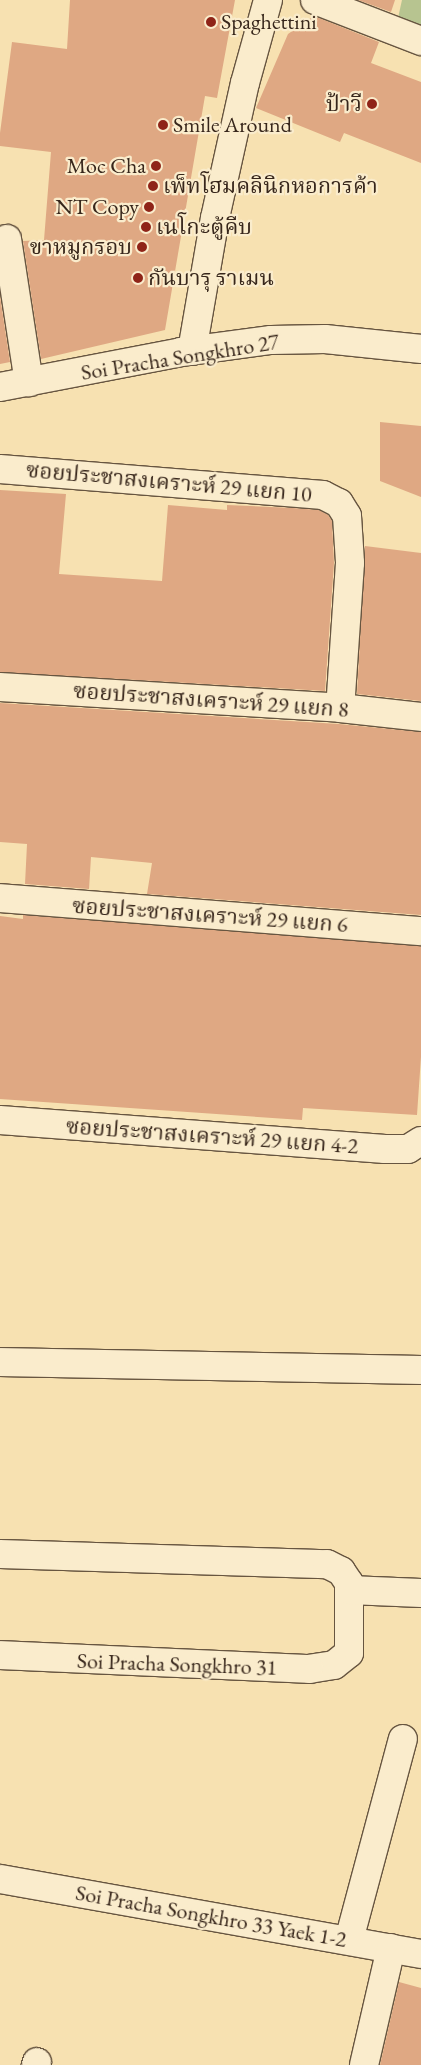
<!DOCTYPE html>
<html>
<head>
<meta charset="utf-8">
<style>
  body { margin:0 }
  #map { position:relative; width:421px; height:2065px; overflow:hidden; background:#f7e1b1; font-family:"EB Garamond","Noto Serif Thai",serif }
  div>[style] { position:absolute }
  .green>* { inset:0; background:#b7c490 }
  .building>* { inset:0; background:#dfa883 }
  .roads { filter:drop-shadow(1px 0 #675540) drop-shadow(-1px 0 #675540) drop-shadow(0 1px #675540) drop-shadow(0 -1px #675540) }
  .street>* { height:28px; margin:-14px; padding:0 14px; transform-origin:14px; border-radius:14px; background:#faeccc }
  .secondary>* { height:28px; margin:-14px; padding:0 14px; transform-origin:14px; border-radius:14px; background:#faeccc }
  .dots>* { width:14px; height:14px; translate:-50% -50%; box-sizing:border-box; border:2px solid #faeccc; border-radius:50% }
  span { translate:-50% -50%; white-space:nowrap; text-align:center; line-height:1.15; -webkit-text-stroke:4.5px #faeccc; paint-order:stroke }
  .poi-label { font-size:22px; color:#37261b }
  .left { translate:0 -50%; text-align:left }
  .right { translate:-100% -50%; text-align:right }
  .street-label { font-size:22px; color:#37261b }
</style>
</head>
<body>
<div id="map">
  <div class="green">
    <i style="clip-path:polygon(402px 0,421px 0,421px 26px,398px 18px)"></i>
  </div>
  <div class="building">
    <i style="clip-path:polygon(70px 0,235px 0,217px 98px,205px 96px,165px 330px,41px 359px,23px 241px,44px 240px,51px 152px,0 146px,0 133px,12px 42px,67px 49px)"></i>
    <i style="clip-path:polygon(358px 0,395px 0,391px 12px)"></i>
    <i style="clip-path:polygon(314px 16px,379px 42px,371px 63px,421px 82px,421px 163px,344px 133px,340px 142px,256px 108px,288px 34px)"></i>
    <i style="clip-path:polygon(0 296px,10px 362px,0 364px)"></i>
    <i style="clip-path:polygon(380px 422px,421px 426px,421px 497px,380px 481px)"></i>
    <i style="clip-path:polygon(0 490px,66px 494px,59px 574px,162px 581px,168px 505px,227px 510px,227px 505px,293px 508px,319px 510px,328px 515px,332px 521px,334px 563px,325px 691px,0 672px)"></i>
    <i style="clip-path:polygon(365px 546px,421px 553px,421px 701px,357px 694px)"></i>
    <i style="clip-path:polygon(0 703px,339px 724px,421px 732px,421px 915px,147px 894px,152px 863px,91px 857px,89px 889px,25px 884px,27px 844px,0 842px)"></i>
    <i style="clip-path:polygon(23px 915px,421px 946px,421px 1057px,417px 1115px,303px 1108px,302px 1120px,0 1099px,0 916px,23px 919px)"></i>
    <i style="clip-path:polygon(399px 1982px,421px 1988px,421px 2065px,380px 2065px)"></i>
  </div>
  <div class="roads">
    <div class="street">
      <i style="left:315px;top:0;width:114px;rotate:21.1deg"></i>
      <i style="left:7px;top:239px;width:145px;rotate:81.3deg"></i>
      <i style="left:192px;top:351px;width:135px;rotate:-80.2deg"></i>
      <i style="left:215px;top:218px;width:138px;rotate:-77.5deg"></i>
      <i style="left:245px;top:83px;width:86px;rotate:-74.5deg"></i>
      <i style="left:0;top:469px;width:324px;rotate:4.6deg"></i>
      <i style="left:323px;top:495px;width:18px;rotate:27deg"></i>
      <i style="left:339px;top:503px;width:15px;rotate:58deg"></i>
      <i style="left:347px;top:516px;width:47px;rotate:86.3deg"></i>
      <i style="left:350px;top:563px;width:145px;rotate:93.9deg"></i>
      <i style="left:0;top:687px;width:341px;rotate:3.5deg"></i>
      <i style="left:340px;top:708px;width:81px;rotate:6.3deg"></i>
      <i style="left:0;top:898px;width:422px;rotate:4.5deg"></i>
      <i style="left:0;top:1120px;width:386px;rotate:4.3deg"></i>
      <i style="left:385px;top:1149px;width:23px"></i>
      <i style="left:408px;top:1149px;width:15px;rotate:-32deg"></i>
      <i style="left:0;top:1362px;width:421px;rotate:1.1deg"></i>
      <i style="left:0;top:1554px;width:327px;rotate:1.8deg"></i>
      <i style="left:327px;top:1564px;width:16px;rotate:27deg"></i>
      <i style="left:341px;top:1571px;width:14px;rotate:56deg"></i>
      <i style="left:349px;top:1583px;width:70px;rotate:90deg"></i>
      <i style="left:349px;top:1653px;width:19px;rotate:141deg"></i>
      <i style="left:334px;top:1665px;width:25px;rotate:171deg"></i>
      <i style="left:309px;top:1669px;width:309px;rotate:-177.4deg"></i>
      <i style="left:349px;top:1590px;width:72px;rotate:2.4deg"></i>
      <i style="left:0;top:1879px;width:428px;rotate:10.1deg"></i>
      <i style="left:349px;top:1940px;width:208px;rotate:-75deg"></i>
      <i style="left:36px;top:2065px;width:3px;rotate:-72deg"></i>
      <i style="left:364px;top:2065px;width:120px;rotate:-77deg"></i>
    </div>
    <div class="secondary">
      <i style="left:0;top:387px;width:184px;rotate:-10.9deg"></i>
      <i style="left:181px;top:352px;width:91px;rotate:-7.6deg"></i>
      <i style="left:271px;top:340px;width:54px;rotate:-1.1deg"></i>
      <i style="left:325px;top:339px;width:97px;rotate:5.9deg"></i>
    </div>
  </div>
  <div class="dots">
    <i style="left:211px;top:22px;background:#8f2418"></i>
    <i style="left:372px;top:104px;background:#8f2418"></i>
    <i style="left:163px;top:125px;background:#8f2418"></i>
    <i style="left:156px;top:166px;background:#8f2418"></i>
    <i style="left:153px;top:186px;background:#8f2418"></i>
    <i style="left:149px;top:207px;background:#8f2418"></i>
    <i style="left:146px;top:227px;background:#8f2418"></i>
    <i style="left:142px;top:247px;background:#8f2418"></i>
    <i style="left:138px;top:278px;background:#8f2418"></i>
  </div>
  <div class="poi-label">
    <span class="left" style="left:221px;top:22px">Spaghettini</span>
    <span class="right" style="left:362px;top:104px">ป้าวี</span>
    <span class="left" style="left:173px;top:125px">Smile Around</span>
    <span class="right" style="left:146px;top:166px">Moc Cha</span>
    <span class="left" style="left:163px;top:186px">เพ็ทโฮมคลินิกหอการค้า</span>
    <span class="right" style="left:139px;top:207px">NT Copy</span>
    <span class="left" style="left:156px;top:227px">เนโกะตู้คีบ</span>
    <span class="right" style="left:132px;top:247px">ขาหมูกรอบ</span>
    <span class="left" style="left:148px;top:278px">กันบารุ ราเมน</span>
  </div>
  <div class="street-label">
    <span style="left:180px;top:357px;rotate:-9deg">Soi Pracha Songkhro 27</span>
    <span style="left:169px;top:482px;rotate:5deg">ซอยประชาสงเคราะห์ 29 แยก 10</span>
    <span style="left:211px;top:700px;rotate:4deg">ซอยประชาสงเคราะห์ 29 แยก 8</span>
    <span style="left:210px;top:915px;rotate:4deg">ซอยประชาสงเคราะห์ 29 แยก 6</span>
    <span style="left:212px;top:1136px;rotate:4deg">ซอยประชาสงเคราะห์ 29 แยก 4-2</span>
    <span style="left:177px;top:1664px;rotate:2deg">Soi Pracha Songkhro 31</span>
    <span style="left:211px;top:1916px;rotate:10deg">Soi Pracha Songkhro 33 Yaek 1-2</span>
  </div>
</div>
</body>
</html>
